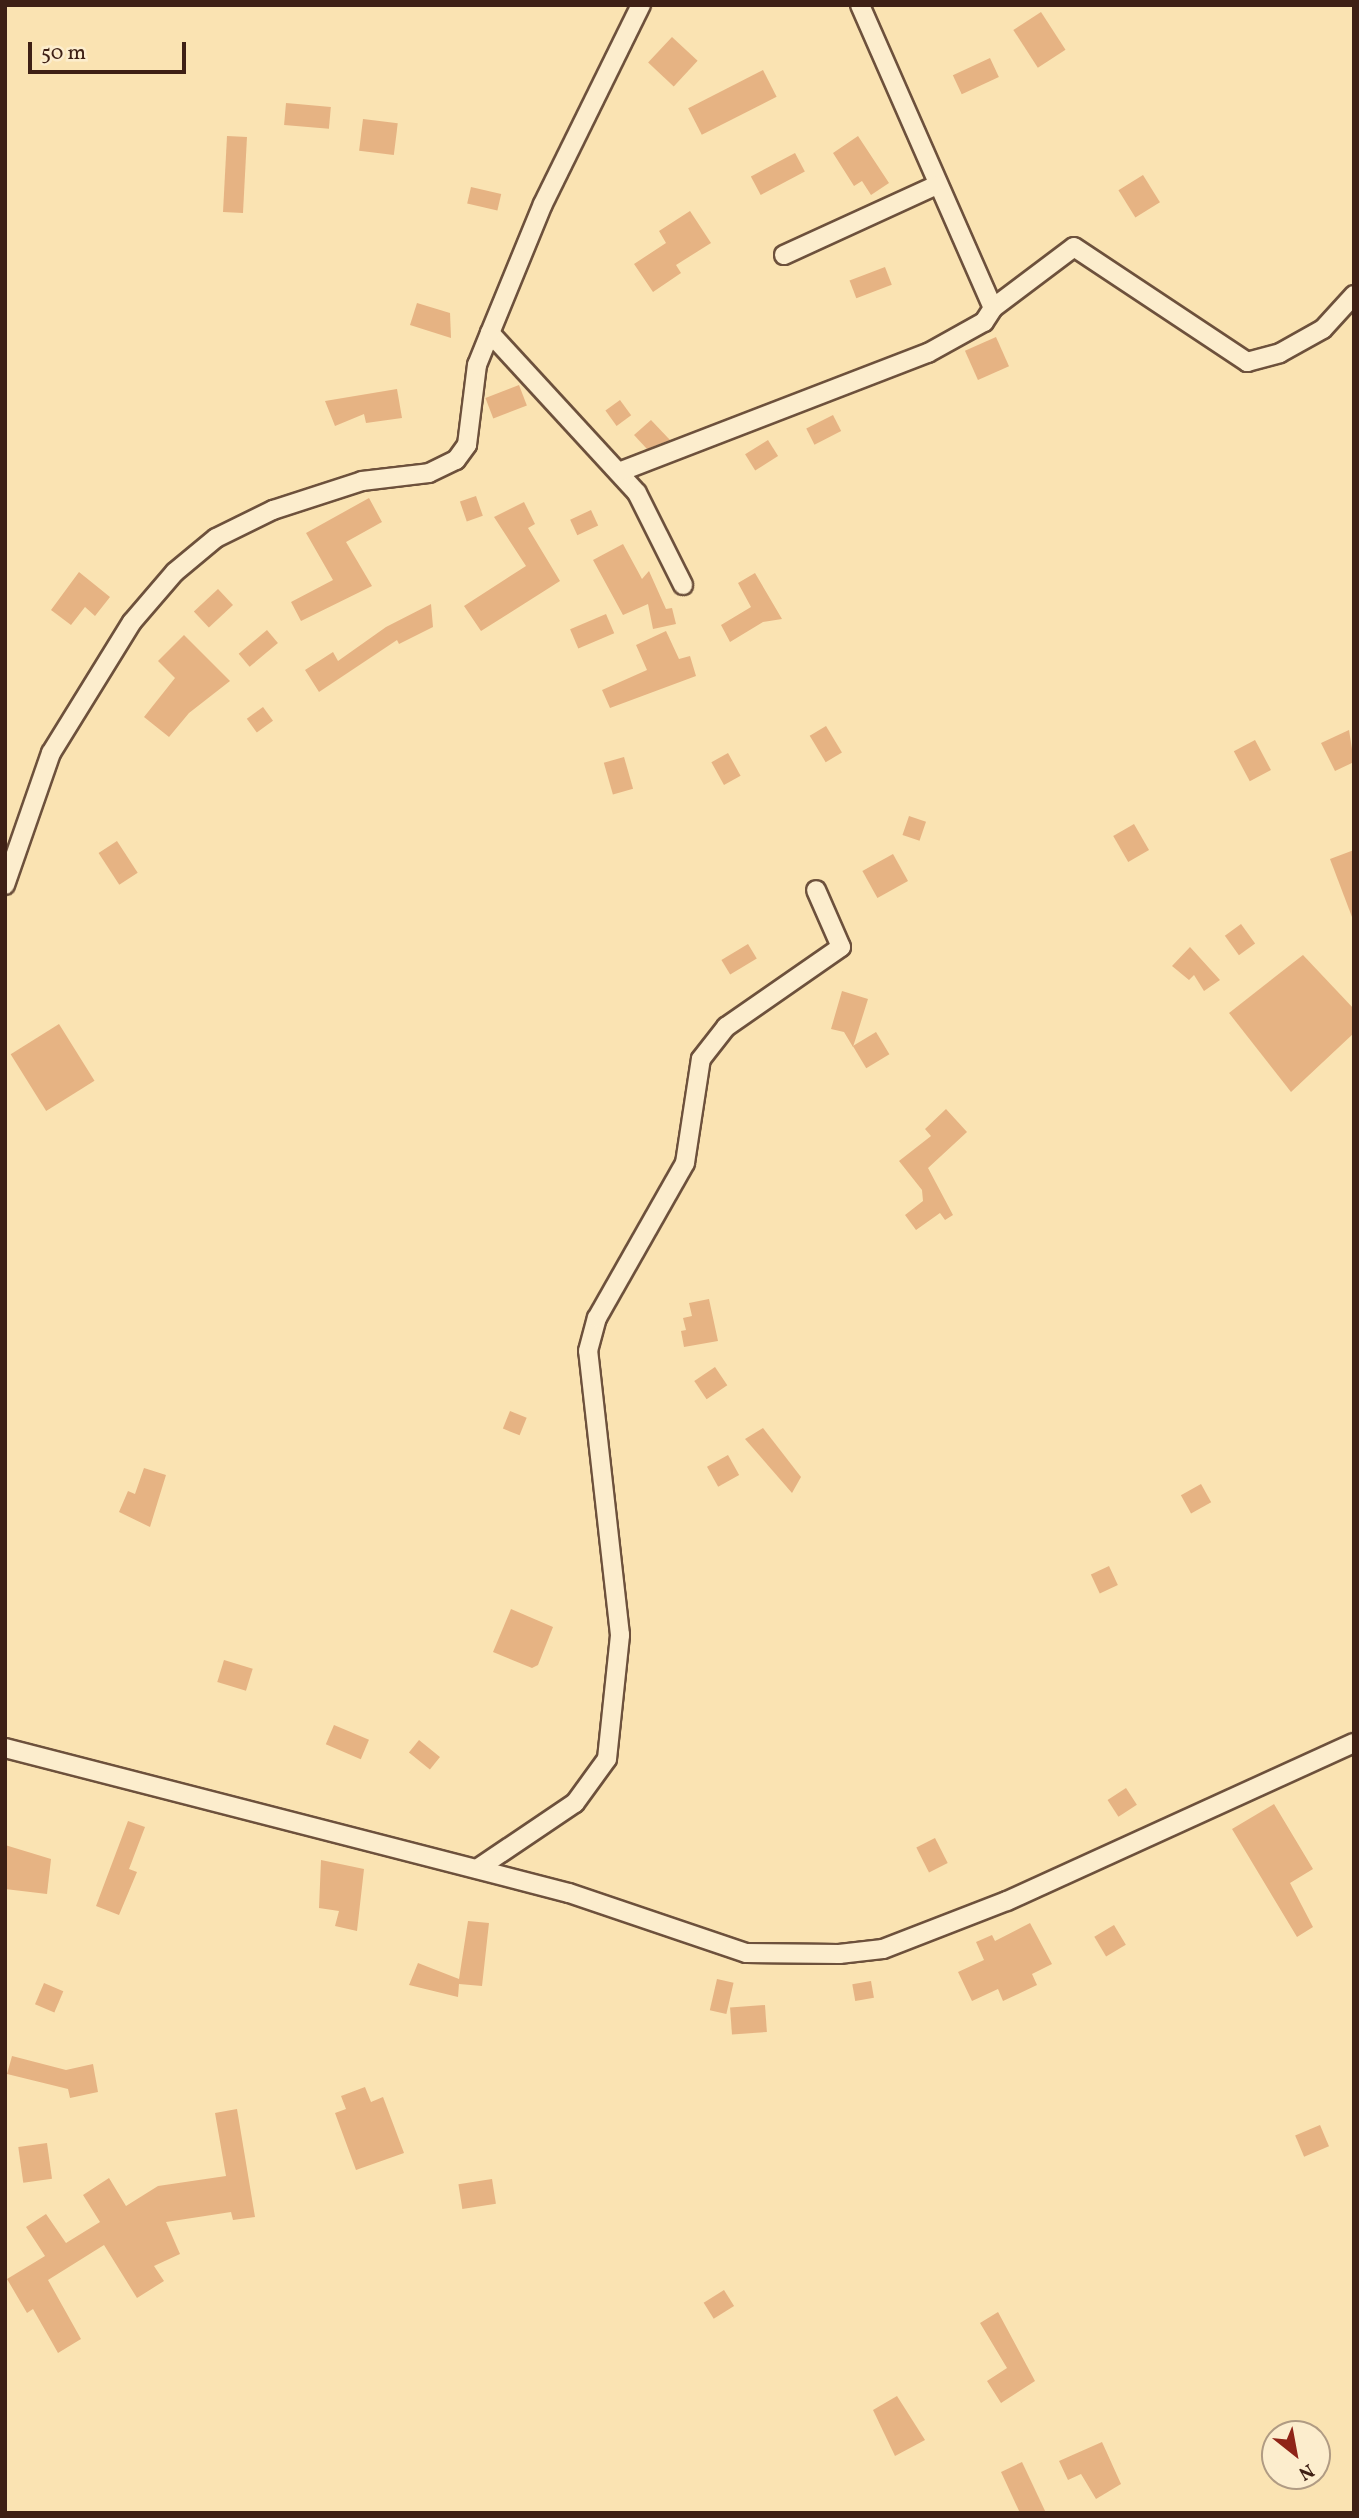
<!DOCTYPE html>
<html>
<head>
<meta charset="utf-8">
<style>
  body { margin:0 }
  #map { position:relative; width:1359px; height:2518px; overflow:hidden; background:#fae3b2; font-family:Vollkorn,serif }
  div>[style] { position:absolute }
  .building>* { inset:0; background:#e6b383; transform-origin:0 0 }
  .roads { filter:drop-shadow(2px 0 #6d513c) drop-shadow(-2px 0 #6d513c) drop-shadow(0 2px #6d513c) drop-shadow(0 -2px #6d513c) }
  .minor>* { height:18px; margin:-9px; padding:0 9px; transform-origin:9px; border-radius:9px; background:#fcedcd }
  span { translate:-50% -50%; white-space:nowrap; text-align:center; line-height:1.15; -webkit-text-stroke:5px #fcedcd; paint-order:stroke }
  .frame { position:absolute; inset:0; border:7px solid #3e2015; pointer-events:none }
  .north { position:absolute; left:1261px; top:2420px; width:70px; height:70px; box-sizing:border-box; background:#fcedcd; border:2px solid #b09b83; border-radius:50%; rotate:149deg; font-size:19px; font-weight:700; line-height:28px; text-align:center; color:#3e2015 }
  .north::after { content:''; display:block; margin:auto; width:24px; height:32px; background:#8f2418; clip-path:polygon(50% 0,100% 100%,50% 72%,0 100%) }
  .scale { position:absolute; left:28px; top:42px; width:158px; height:32px; box-sizing:border-box; border:4px solid #3e2015; border-top:0; padding-left:9px; font-size:21px; line-height:24px; white-space:nowrap; color:#3e2015; -webkit-text-stroke:5px #fcedcd; paint-order:stroke }
</style>
</head>
<body>
<div id="map">
  <div class="building">
    <i style="left:1041px;top:12px;width:45px;height:33px;rotate:57deg"></i>
    <i style="left:672px;top:37px;width:35px;height:35px;rotate:43deg"></i>
    <i style="left:990px;top:58px;width:21px;height:41px;rotate:65deg"></i>
    <i style="left:763px;top:70px;width:30px;height:84px;rotate:63deg"></i>
    <i style="left:286px;top:103px;width:45px;height:22px;rotate:5deg"></i>
    <i style="left:363px;top:119px;width:35px;height:32px;rotate:7deg"></i>
    <i style="left:227px;top:136px;width:20px;height:76px;rotate:3deg"></i>
    <i style="clip-path:polygon(858px 136px,889px 183px,871px 195px,862px 181px,854px 186px,833px 153px)"></i>
    <i style="left:795px;top:153px;width:21px;height:50px;rotate:62deg"></i>
    <i style="left:1143px;top:175px;width:32px;height:29px;rotate:58deg"></i>
    <i style="left:471px;top:187px;width:31px;height:17px;rotate:13deg"></i>
    <i style="clip-path:polygon(690px 211px,711px 243px,676px 265px,681px 273px,653px 292px,634px 264px,666px 243px,659px 231px)"></i>
    <i style="left:885px;top:267px;width:19px;height:38px;rotate:69deg"></i>
    <i style="clip-path:polygon(417px 303px,450px 313px,451px 338px,410px 325px)"></i>
    <i style="left:996px;top:337px;width:32px;height:34px;rotate:66deg"></i>
    <i style="left:519px;top:385px;width:22px;height:36px;rotate:69deg"></i>
    <i style="clip-path:polygon(397px 389px,402px 418px,366px 423px,364px 414px,335px 426px,325px 401px)"></i>
    <i style="left:620px;top:400px;width:19px;height:18px;rotate:54deg"></i>
    <i style="left:833px;top:415px;width:18px;height:30px;rotate:63deg"></i>
    <i style="clip-path:polygon(651px 420px,670px 440px,647px 449px,634px 435px)"></i>
    <i style="left:768px;top:440px;width:19px;height:27px;rotate:58deg"></i>
    <i style="left:476px;top:496px;width:21px;height:17px;rotate:71deg"></i>
    <i style="clip-path:polygon(369px 498px,382px 522px,346px 542px,372px 586px,301px 621px,291px 602px,333px 580px,306px 533px)"></i>
    <i style="clip-path:polygon(524px 502px,535px 524px,528px 528px,560px 581px,481px 631px,464px 606px,526px 566px,494px 517px)"></i>
    <i style="left:591px;top:510px;width:17px;height:23px;rotate:65deg"></i>
    <i style="clip-path:polygon(623px 544px,642px 579px,649px 571px,666px 609px,672px 608px,676px 624px,653px 629px,648px 604px,623px 615px,593px 560px)"></i>
    <i style="clip-path:polygon(79px 572px,110px 597px,95px 616px,85px 607px,71px 625px,51px 610px)"></i>
    <i style="clip-path:polygon(755px 573px,782px 619px,763px 622px,730px 642px,721px 625px,751px 607px,738px 583px)"></i>
    <i style="left:218px;top:589px;width:22px;height:33px;rotate:47deg"></i>
    <i style="clip-path:polygon(431px 604px,433px 627px,399px 644px,397px 640px,319px 692px,305px 670px,333px 652px,338px 661px,386px 627px)"></i>
    <i style="left:606px;top:614px;width:21px;height:39px;rotate:67deg"></i>
    <i style="left:267px;top:630px;width:17px;height:37px;rotate:50deg"></i>
    <i style="clip-path:polygon(666px 631px,679px 659px,690px 656px,696px 676px,610px 708px,602px 690px,647px 670px,636px 645px)"></i>
    <i style="clip-path:polygon(184px 635px,230px 681px,189px 713px,169px 737px,144px 717px,175px 678px,158px 661px)"></i>
    <i style="left:263px;top:707px;width:17px;height:20px;rotate:54deg"></i>
    <i style="left:826px;top:726px;width:31px;height:19px;rotate:59deg"></i>
    <i style="clip-path:polygon(1349px 730px,1354px 762px,1335px 771px,1321px 743px)"></i>
    <i style="left:1255px;top:740px;width:34px;height:24px;rotate:62deg"></i>
    <i style="left:728px;top:753px;width:26px;height:19px;rotate:61deg"></i>
    <i style="left:624px;top:757px;width:33px;height:21px;rotate:74deg"></i>
    <i style="left:909px;top:816px;width:18px;height:20px;rotate:19deg"></i>
    <i style="left:1134px;top:824px;width:30px;height:24px;rotate:60deg"></i>
    <i style="left:117px;top:841px;width:38px;height:22px;rotate:57deg"></i>
    <i style="clip-path:polygon(1354px 850px,1354px 917px,1352px 917px,1330px 859px)"></i>
    <i style="left:893px;top:854px;width:31px;height:35px;rotate:61deg"></i>
    <i style="left:1241px;top:924px;width:24px;height:20px;rotate:54deg"></i>
    <i style="left:748px;top:944px;width:17px;height:31px;rotate:59deg"></i>
    <i style="clip-path:polygon(1190px 947px,1220px 980px,1204px 991px,1194px 975px,1189px 980px,1172px 966px)"></i>
    <i style="clip-path:polygon(1303px 955px,1354px 1009px,1354px 1033px,1291px 1092px,1229px 1013px)"></i>
    <i style="clip-path:polygon(842px 991px,868px 999px,853px 1047px,844px 1032px,831px 1029px)"></i>
    <i style="left:59px;top:1024px;width:67px;height:57px;rotate:58deg"></i>
    <i style="left:876px;top:1032px;width:26px;height:27px;rotate:59deg"></i>
    <i style="clip-path:polygon(946px 1109px,967px 1132px,928px 1168px,953px 1215px,945px 1220px,940px 1213px,916px 1230px,905px 1215px,923px 1201px,922px 1190px,899px 1161px,931px 1136px,925px 1129px)"></i>
    <i style="clip-path:polygon(709px 1299px,718px 1341px,684px 1347px,681px 1331px,686px 1330px,683px 1318px,692px 1316px,689px 1303px)"></i>
    <i style="left:715px;top:1367px;width:22px;height:25px;rotate:56deg"></i>
    <i style="left:510px;top:1411px;width:18px;height:19px;rotate:22deg"></i>
    <i style="clip-path:polygon(763px 1428px,801px 1477px,792px 1493px,745px 1439px)"></i>
    <i style="left:728px;top:1455px;width:23px;height:24px;rotate:61deg"></i>
    <i style="clip-path:polygon(144px 1468px,166px 1475px,150px 1527px,119px 1512px,128px 1491px,135px 1494px)"></i>
    <i style="left:1201px;top:1484px;width:21px;height:23px;rotate:61deg"></i>
    <i style="left:1109px;top:1566px;width:21px;height:20px;rotate:65deg"></i>
    <i style="clip-path:polygon(511px 1609px,553px 1627px,538px 1665px,532px 1668px,493px 1652px)"></i>
    <i style="left:224px;top:1660px;width:30px;height:23px;rotate:17deg"></i>
    <i style="left:334px;top:1725px;width:38px;height:21px;rotate:23deg"></i>
    <i style="left:419px;top:1740px;width:27px;height:16px;rotate:39deg"></i>
    <i style="left:1126px;top:1788px;width:20px;height:22px;rotate:57deg"></i>
    <i style="clip-path:polygon(1274px 1804px,1313px 1869px,1290px 1883px,1313px 1927px,1297px 1937px,1232px 1829px)"></i>
    <i style="clip-path:polygon(128px 1821px,145px 1827px,129px 1869px,137px 1872px,119px 1915px,96px 1906px)"></i>
    <i style="left:935px;top:1838px;width:28px;height:21px;rotate:63deg"></i>
    <i style="clip-path:polygon(5px 1845px,51px 1859px,47px 1894px,5px 1889px)"></i>
    <i style="clip-path:polygon(321px 1860px,364px 1869px,357px 1931px,335px 1926px,339px 1911px,319px 1908px)"></i>
    <i style="clip-path:polygon(468px 1921px,489px 1923px,482px 1986px,459px 1984px,458px 1997px,409px 1985px,418px 1963px,459px 1979px)"></i>
    <i style="clip-path:polygon(1030px 1923px,1052px 1964px,1032px 1974px,1037px 1985px,1003px 2001px,998px 1989px,972px 2001px,958px 1972px,984px 1960px,976px 1942px,992px 1935px,995px 1941px)"></i>
    <i style="left:1114px;top:1925px;width:23px;height:23px;rotate:59deg"></i>
    <i style="left:717px;top:1979px;width:17px;height:32px;rotate:13deg"></i>
    <i style="left:871px;top:1981px;width:17px;height:19px;rotate:80deg"></i>
    <i style="left:44px;top:1983px;width:21px;height:23px;rotate:23deg"></i>
    <i style="left:765px;top:2005px;width:27px;height:35px;rotate:86deg"></i>
    <i style="clip-path:polygon(12px 2056px,66px 2070px,93px 2064px,98px 2092px,70px 2098px,68px 2089px,7px 2074px)"></i>
    <i style="clip-path:polygon(365px 2087px,371px 2102px,383px 2097px,404px 2153px,356px 2170px,335px 2113px,346px 2109px,341px 2096px)"></i>
    <i style="clip-path:polygon(237px 2109px,255px 2217px,233px 2220px,231px 2212px,166px 2222px,180px 2254px,154px 2266px,164px 2281px,137px 2298px,104px 2245px,48px 2280px,81px 2339px,58px 2353px,33px 2309px,27px 2313px,7px 2279px,45px 2256px,26px 2227px,46px 2214px,66px 2243px,100px 2222px,83px 2195px,109px 2178px,126px 2206px,158px 2186px,226px 2176px,215px 2113px)"></i>
    <i style="left:1320px;top:2125px;width:23px;height:27px;rotate:67deg"></i>
    <i style="left:47px;top:2143px;width:36px;height:29px;rotate:82deg"></i>
    <i style="left:492px;top:2179px;width:25px;height:34px;rotate:81deg"></i>
    <i style="left:724px;top:2290px;width:19px;height:24px;rotate:58deg"></i>
    <i style="clip-path:polygon(998px 2312px,1035px 2381px,1001px 2403px,987px 2381px,1007px 2368px,980px 2323px)"></i>
    <i style="clip-path:polygon(897px 2396px,925px 2440px,895px 2456px,873px 2410px)"></i>
    <i style="clip-path:polygon(1102px 2442px,1121px 2484px,1096px 2499px,1081px 2474px,1068px 2480px,1059px 2461px)"></i>
    <i style="clip-path:polygon(1022px 2462px,1046px 2513px,1020px 2513px,1001px 2472px)"></i>
  </div>
  <div class="roads">
    <div class="minor">
      <i style="left:860px;top:5px;width:331px;rotate:66.3deg"></i>
      <i style="left:784px;top:255px;width:166px;rotate:-24.6deg"></i>
      <i style="left:490px;top:333px;width:217px;rotate:47.4deg"></i>
      <i style="left:637px;top:493px;width:103px;rotate:63.4deg"></i>
      <i style="left:619px;top:472px;width:331px;rotate:-21.1deg"></i>
      <i style="left:928px;top:353px;width:64px;rotate:-29deg"></i>
      <i style="left:984px;top:322px;width:17px;rotate:-57deg"></i>
      <i style="left:993px;top:308px;width:101px;rotate:-37deg"></i>
      <i style="left:1074px;top:247px;width:208px;rotate:33.6deg"></i>
      <i style="left:1247px;top:362px;width:34px;rotate:-15deg"></i>
      <i style="left:1280px;top:353px;width:49px;rotate:-29.2deg"></i>
      <i style="left:1323px;top:329px;width:46px;rotate:-47.6deg"></i>
      <i style="left:5px;top:885px;width:140px;rotate:-70.8deg"></i>
      <i style="left:51px;top:753px;width:154px;rotate:-58.3deg"></i>
      <i style="left:132px;top:622px;width:66px;rotate:-49.3deg"></i>
      <i style="left:175px;top:572px;width:53px;rotate:-39.7deg"></i>
      <i style="left:216px;top:538px;width:64px;rotate:-26.2deg"></i>
      <i style="left:273px;top:510px;width:94px;rotate:-18deg"></i>
      <i style="left:362px;top:481px;width:67px;rotate:-6.8deg"></i>
      <i style="left:429px;top:473px;width:30px;rotate:-26deg"></i>
      <i style="left:456px;top:460px;width:19px;rotate:-54deg"></i>
      <i style="left:467px;top:445px;width:81px;rotate:-82.9deg"></i>
      <i style="left:477px;top:365px;width:35px;rotate:-68deg"></i>
      <i style="left:490px;top:333px;width:139px;rotate:-67.7deg"></i>
      <i style="left:543px;top:204px;width:222px;rotate:-63.8deg"></i>
      <i style="left:5px;top:1748px;width:582px;rotate:14.42deg"></i>
      <i style="left:569px;top:1893px;width:187px;rotate:18.7deg"></i>
      <i style="left:746px;top:1953px;width:93px;rotate:0.6deg"></i>
      <i style="left:839px;top:1954px;width:44px;rotate:-6.5deg"></i>
      <i style="left:883px;top:1949px;width:133px;rotate:-21.2deg"></i>
      <i style="left:1007px;top:1901px;width:381px;rotate:-24.5deg"></i>
      <i style="left:477px;top:1869px;width:118px;rotate:-34deg"></i>
      <i style="left:575px;top:1803px;width:54px;rotate:-54deg"></i>
      <i style="left:607px;top:1759px;width:125px;rotate:-84deg"></i>
      <i style="left:620px;top:1635px;width:286px;rotate:-96.4deg"></i>
      <i style="left:588px;top:1351px;width:34px;rotate:-75deg"></i>
      <i style="left:597px;top:1318px;width:178px;rotate:-60.4deg"></i>
      <i style="left:685px;top:1163px;width:105px;rotate:-81.3deg"></i>
      <i style="left:701px;top:1059px;width:41px;rotate:-52deg"></i>
      <i style="left:726px;top:1027px;width:140px;rotate:-34.8deg"></i>
      <i style="left:841px;top:947px;width:62px;rotate:-113.7deg"></i>
    </div>
  </div>
  <div class="frame"></div>
  <div class="north">N</div>
  <div class="scale">50 m</div>
</div>
</body>
</html>
